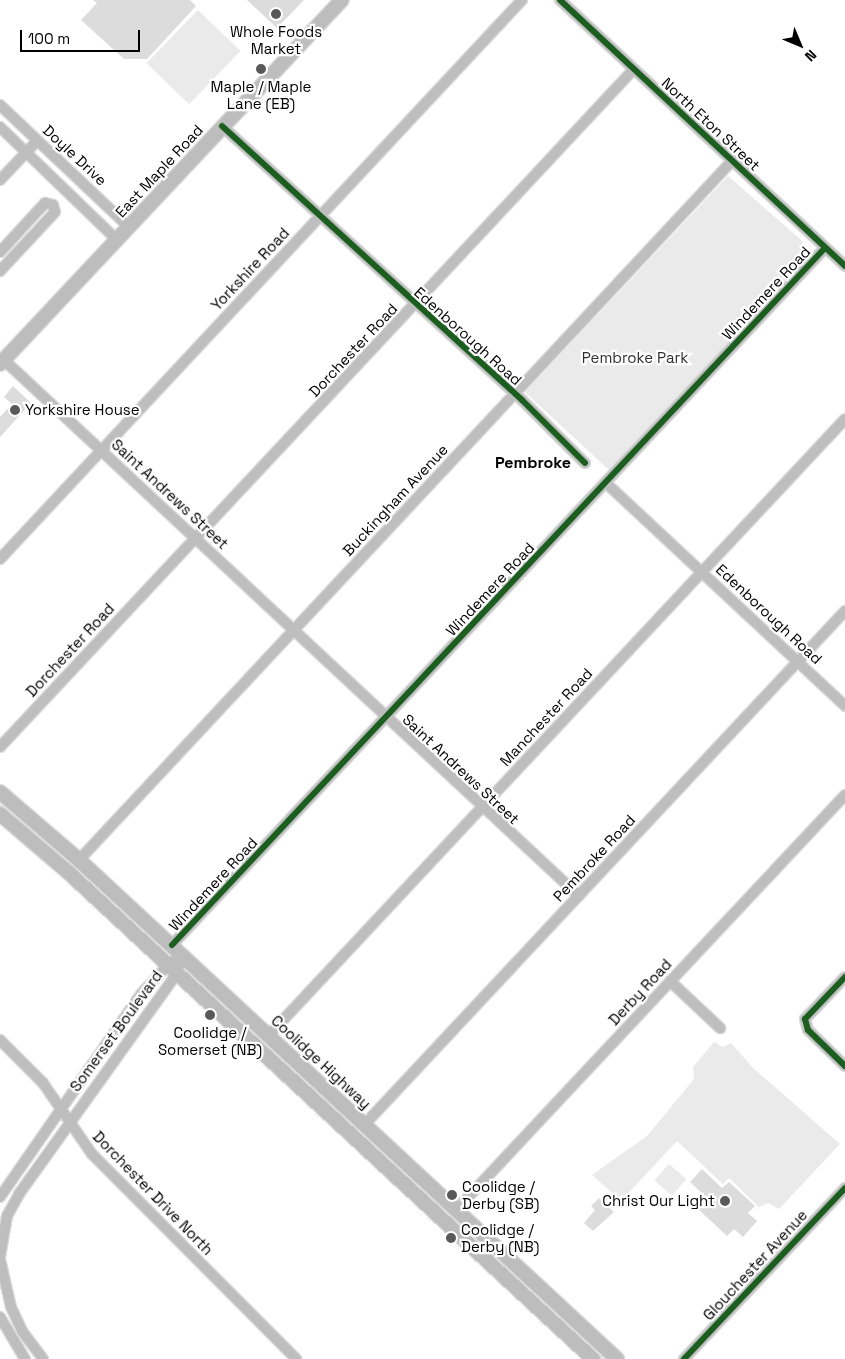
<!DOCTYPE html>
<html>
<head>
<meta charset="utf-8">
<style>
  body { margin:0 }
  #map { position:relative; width:845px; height:1359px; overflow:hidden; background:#fff; font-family:"Space Grotesk",sans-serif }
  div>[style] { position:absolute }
  .green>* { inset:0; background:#eaeaea; transform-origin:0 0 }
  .building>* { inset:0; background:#dcdcdc }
  .roads { filter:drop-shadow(1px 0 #dbdbdb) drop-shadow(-1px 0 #dbdbdb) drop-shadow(0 1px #dbdbdb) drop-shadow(0 -1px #dbdbdb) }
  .minor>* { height:10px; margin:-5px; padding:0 5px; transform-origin:5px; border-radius:5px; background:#bebebe }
  .major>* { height:14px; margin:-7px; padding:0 7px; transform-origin:7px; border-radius:7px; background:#bdbdbd }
  .cycleway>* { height:6px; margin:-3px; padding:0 3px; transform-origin:3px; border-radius:3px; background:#1b5e20 }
  .dots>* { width:14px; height:14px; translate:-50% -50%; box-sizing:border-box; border:2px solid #fff; border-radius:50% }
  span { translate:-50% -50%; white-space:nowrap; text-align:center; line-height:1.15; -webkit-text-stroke:4.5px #fff; paint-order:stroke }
  .poi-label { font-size:15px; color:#000 }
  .left { translate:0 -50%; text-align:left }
  .right { translate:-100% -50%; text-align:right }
  .street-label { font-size:15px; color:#000 }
  .park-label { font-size:15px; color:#2f2f2f }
  .neighbourhood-label { font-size:16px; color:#000; font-weight:700 }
  .north { position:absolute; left:775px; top:20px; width:50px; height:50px; -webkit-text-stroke:4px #fff; paint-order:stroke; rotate:135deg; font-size:14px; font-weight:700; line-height:20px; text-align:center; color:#000 }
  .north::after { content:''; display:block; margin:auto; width:18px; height:22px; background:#000; clip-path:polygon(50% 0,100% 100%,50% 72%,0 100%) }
  .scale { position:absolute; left:20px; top:30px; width:120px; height:22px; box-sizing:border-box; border:2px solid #000; border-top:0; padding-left:6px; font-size:15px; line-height:18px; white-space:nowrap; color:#000; -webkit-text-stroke:4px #fff; paint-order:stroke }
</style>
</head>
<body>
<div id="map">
  <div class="green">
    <i style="left:198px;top:10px;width:59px;height:74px;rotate:44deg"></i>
    <i style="clip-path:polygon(728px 176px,800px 239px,811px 254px,609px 470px,525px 392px)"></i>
    <i style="clip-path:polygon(0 798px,51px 841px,171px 955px,167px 957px,0 809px)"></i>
    <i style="clip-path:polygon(188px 969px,499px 1254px,494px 1259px,185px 972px)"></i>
    <i style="clip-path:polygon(714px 1042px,723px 1047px,731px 1043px,753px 1068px,840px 1144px,779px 1209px,768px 1203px,759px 1207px,729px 1178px,723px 1184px,677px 1141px,621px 1201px,592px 1175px,647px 1136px,694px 1079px,693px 1067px)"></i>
    <i style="left:669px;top:1164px;width:23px;height:22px;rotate:41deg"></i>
    <i style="clip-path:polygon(506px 1269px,578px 1327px,612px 1359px,600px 1359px)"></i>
  </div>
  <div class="building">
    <i style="clip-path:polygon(93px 0,190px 0,196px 6px,147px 59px,124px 59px,81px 20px,97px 3px)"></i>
    <i style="clip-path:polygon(247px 0,304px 0,277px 28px)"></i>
    <i style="clip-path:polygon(13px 386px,31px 403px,0 437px,0 417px,12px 404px,4px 397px)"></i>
    <i style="clip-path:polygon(702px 1169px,722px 1188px,729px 1182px,755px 1206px,748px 1213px,757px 1221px,743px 1237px,734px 1229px,727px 1236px,696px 1207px,705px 1196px,690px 1182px)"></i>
    <i style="clip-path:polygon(599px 1198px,614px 1212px,593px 1231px,584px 1223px,595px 1210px,591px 1206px)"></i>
  </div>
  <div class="roads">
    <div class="minor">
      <i style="left:560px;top:0;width:390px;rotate:43deg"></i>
      <i style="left:0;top:105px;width:178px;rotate:43.4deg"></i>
      <i style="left:222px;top:126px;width:406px;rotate:42.4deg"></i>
      <i style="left:522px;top:400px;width:89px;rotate:45deg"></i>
      <i style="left:0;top:127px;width:163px;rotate:44deg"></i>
      <i style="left:0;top:180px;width:54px;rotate:-46.5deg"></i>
      <i style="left:0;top:252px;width:67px;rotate:-47.4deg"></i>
      <i style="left:45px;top:203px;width:8px;rotate:14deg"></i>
      <i style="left:53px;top:205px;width:7px;rotate:74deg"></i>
      <i style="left:55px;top:212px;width:81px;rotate:133deg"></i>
      <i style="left:4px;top:360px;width:786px;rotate:42.99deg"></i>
      <i style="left:606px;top:483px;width:327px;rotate:43deg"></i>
      <i style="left:0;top:559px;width:765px;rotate:-46.96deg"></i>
      <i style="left:0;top:747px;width:927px;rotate:-46.92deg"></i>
      <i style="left:79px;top:860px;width:957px;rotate:-46.95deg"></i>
      <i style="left:172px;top:945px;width:955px;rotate:-46.87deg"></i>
      <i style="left:845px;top:977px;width:58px;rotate:133.6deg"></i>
      <i style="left:805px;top:1019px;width:11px;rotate:75deg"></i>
      <i style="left:808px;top:1030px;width:52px;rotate:44.2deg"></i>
      <i style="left:670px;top:981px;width:69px;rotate:43.2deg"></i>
      <i style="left:269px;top:1035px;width:843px;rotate:-46.92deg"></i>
      <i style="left:0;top:1040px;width:61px;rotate:45deg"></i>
      <i style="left:43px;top:1083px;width:86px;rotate:55.4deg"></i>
      <i style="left:92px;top:1154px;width:289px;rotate:45.1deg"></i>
      <i style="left:365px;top:1124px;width:703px;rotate:-46.9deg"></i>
      <i style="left:0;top:1197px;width:247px;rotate:-55.2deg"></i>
      <i style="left:141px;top:994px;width:45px;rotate:-46.8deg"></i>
      <i style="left:456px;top:1210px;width:569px;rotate:-46.85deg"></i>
      <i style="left:0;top:1257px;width:42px;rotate:-80.3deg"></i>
      <i style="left:7px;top:1216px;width:25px;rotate:-61deg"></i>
      <i style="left:19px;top:1194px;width:272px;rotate:-54.4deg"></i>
      <i style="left:177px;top:973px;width:19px;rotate:-74deg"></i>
      <i style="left:0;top:1259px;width:49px;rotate:77.1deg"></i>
      <i style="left:11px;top:1307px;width:26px;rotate:65deg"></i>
      <i style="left:22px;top:1331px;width:35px;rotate:53deg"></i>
      <i style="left:0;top:1317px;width:49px;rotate:59.2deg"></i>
      <i style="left:684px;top:1359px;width:235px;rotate:-46.7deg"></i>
    </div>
    <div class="major">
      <i style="left:0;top:364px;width:499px;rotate:-46.8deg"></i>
      <i style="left:0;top:792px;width:104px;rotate:40.7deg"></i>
      <i style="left:79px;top:860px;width:734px;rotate:42.85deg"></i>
      <i style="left:0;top:814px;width:91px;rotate:40.5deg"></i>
      <i style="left:69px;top:873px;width:715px;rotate:42.85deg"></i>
    </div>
  </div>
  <div class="cycleway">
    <i style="left:560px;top:0;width:390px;rotate:43deg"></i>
    <i style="left:222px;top:126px;width:406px;rotate:42.4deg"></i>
    <i style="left:522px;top:400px;width:89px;rotate:45deg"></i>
    <i style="left:172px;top:945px;width:955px;rotate:-46.87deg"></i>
    <i style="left:845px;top:977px;width:58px;rotate:133.6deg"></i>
    <i style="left:805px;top:1019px;width:11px;rotate:75deg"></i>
    <i style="left:808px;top:1030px;width:52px;rotate:44.2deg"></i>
    <i style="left:684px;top:1359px;width:235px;rotate:-46.7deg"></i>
  </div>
  <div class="dots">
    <i style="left:276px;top:14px;background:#595959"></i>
    <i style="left:261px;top:69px;background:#595959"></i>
    <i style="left:15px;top:410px;background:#595959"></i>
    <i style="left:210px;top:1015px;background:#595959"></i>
    <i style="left:452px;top:1195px;background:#595959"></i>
    <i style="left:725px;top:1201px;background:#595959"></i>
    <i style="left:451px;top:1238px;background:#595959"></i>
  </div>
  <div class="poi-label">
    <span style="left:276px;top:40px">Whole Foods<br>Market</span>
    <span style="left:261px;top:95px">Maple / Maple<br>Lane (EB)</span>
    <span class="left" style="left:25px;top:410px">Yorkshire House</span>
    <span style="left:210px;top:1041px">Coolidge /<br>Somerset (NB)</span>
    <span class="left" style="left:462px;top:1195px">Coolidge /<br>Derby (SB)</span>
    <span class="right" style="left:715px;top:1201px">Christ Our Light</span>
    <span class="left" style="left:461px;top:1238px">Coolidge /<br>Derby (NB)</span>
  </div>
  <div class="street-label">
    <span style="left:711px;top:124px;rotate:43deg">North Eton Street</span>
    <span style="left:75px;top:155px;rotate:43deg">Doyle Drive</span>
    <span style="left:159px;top:171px;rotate:-47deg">East Maple Road</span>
    <span style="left:250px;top:269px;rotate:-47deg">Yorkshire Road</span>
    <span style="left:766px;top:293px;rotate:-47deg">Windemere Road</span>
    <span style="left:468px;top:336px;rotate:42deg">Edenborough Road</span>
    <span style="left:353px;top:350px;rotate:-47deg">Dorchester Road</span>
    <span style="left:170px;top:494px;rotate:43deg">Saint Andrews Street</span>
    <span style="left:395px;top:500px;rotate:-47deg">Buckingham Avenue</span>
    <span style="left:490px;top:589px;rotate:-47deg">Windemere Road</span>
    <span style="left:769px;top:614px;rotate:43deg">Edenborough Road</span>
    <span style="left:70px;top:650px;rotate:-47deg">Dorchester Road</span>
    <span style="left:546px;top:717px;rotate:-47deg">Manchester Road</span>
    <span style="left:461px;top:769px;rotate:43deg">Saint Andrews Street</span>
    <span style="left:594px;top:858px;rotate:-47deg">Pembroke Road</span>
    <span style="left:213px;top:884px;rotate:-47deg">Windemere Road</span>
    <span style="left:640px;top:992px;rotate:-47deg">Derby Road</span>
    <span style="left:116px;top:1031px;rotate:-54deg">Somerset Boulevard</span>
    <span style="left:321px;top:1062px;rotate:43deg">Coolidge Highway</span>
    <span style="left:153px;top:1193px;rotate:46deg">Dorchester Drive North</span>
    <span style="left:755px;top:1265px;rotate:-47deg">Glouchester Avenue</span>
  </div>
  <div class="park-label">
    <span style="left:635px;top:358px">Pembroke Park</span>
  </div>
  <div class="neighbourhood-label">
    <span style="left:533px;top:463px">Pembroke</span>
  </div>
  <div class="north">N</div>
  <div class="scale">100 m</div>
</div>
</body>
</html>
